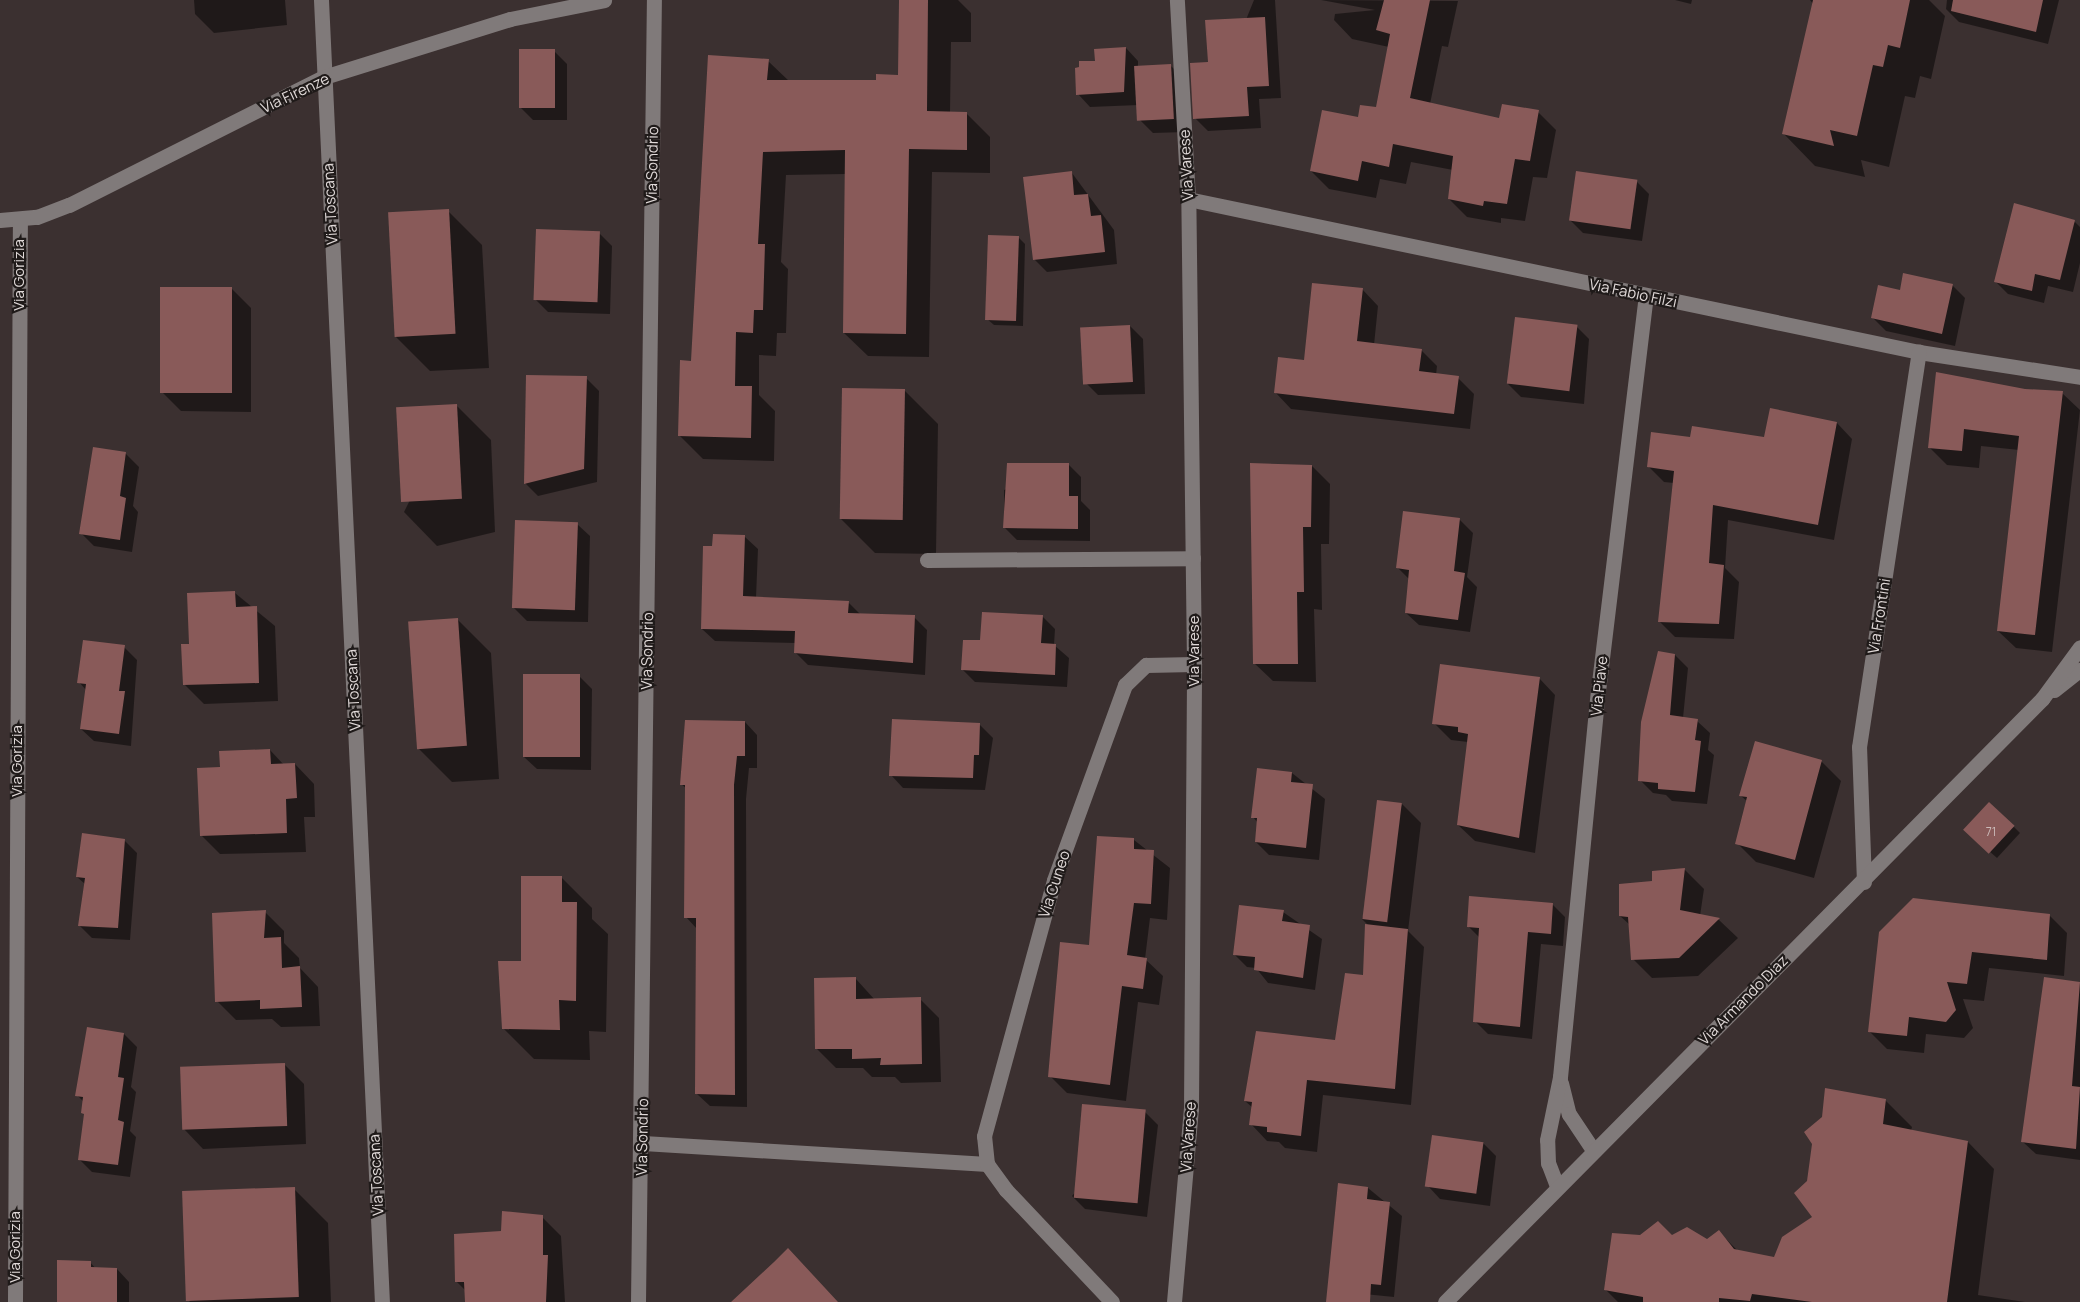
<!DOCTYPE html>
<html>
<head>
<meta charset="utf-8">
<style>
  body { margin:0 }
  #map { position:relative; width:2080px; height:1302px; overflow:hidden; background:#3b3030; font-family:Manrope,sans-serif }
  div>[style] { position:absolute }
  .shadow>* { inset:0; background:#0007 }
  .building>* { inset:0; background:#895a59; transform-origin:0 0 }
  .minor>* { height:15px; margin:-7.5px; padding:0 7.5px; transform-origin:7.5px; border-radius:7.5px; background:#807a7a }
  span { translate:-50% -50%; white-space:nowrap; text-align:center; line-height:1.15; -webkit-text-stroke:4.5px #1f1a19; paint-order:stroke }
  .number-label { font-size:12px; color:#cbbab9 }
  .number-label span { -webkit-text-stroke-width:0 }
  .street-label { font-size:15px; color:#e1dad9 }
</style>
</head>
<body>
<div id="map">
  <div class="shadow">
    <i style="clip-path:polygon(194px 0,285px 0,287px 25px,214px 33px,195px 14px)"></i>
    <i style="clip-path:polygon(901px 0,958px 0,971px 13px,971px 42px,951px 42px,950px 113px,966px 113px,990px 137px,990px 173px,932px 172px,929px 357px,868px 356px,844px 333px,846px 174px,786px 175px,781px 262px,788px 269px,786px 333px,777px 333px,776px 356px,759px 355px,759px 395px,775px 411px,774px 461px,703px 459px,680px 436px,693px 362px,768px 61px,789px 81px,877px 82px,900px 77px)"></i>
    <i style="clip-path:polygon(1254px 0,1275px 0,1281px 98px,1259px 99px,1261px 128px,1208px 131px,1195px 118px,1209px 64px,1243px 27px)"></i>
    <i style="clip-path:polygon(1321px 0,1458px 1px,1448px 47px,1442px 46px,1430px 104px,1500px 120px,1538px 112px,1556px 130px,1547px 178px,1533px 177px,1525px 221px,1501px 218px,1501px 223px,1467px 217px,1449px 199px,1453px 170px,1411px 162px,1406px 184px,1380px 179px,1376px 198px,1329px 189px,1311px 171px,1359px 118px,1377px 109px,1389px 47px,1352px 39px,1334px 20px,1335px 14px,1375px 10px)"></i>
    <i style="clip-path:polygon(1675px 0,1692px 0,1691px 4px)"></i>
    <i style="clip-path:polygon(1810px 0,1929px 0,1945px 16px,1931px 79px,1920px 76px,1915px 98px,1905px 96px,1889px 167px,1861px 160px,1865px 177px,1815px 166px,1783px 133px,1813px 4px)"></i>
    <i style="clip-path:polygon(1947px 0,2059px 0,2048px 44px,1959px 22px,1946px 9px)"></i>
    <i style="clip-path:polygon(1126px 48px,1138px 61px,1138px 67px,1170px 65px,1183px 78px,1186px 132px,1153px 133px,1140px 120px,1139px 105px,1090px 107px,1078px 94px,1080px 69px)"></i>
    <i style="clip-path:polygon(554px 51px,567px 64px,567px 120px,533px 120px,521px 108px)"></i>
    <i style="clip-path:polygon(1072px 173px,1114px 230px,1117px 264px,1047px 272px,1034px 259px)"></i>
    <i style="clip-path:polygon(1636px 181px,1649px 194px,1642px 241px,1583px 233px,1570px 220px)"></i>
    <i style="clip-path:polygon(448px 211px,482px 245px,489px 368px,430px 371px,396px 337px)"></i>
    <i style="clip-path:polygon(2075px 222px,2080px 227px,2080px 263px,2073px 292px,2048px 286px,2044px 303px,2008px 294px,1995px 281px)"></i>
    <i style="clip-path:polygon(599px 233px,612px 246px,610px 314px,548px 312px,535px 299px)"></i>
    <i style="clip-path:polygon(1019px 238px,1025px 244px,1023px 326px,994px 325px,987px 319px)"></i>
    <i style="clip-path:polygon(1952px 285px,1965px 298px,1955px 346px,1886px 331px,1873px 318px,1901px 291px)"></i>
    <i style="clip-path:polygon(231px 288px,251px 308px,251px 412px,181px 411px,162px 392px)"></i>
    <i style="clip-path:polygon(1362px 289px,1378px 306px,1374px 345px,1421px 350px,1437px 366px,1436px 375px,1458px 378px,1474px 394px,1470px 429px,1291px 409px,1275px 392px,1305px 362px)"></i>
    <i style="clip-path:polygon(1130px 326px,1143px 339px,1145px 394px,1098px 395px,1085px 382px)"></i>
    <i style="clip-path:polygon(1576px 326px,1589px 339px,1584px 404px,1521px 397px,1508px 384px)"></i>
    <i style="clip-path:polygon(586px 378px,599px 391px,597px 482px,538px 496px,525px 483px)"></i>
    <i style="clip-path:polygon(904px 390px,938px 424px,936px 554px,875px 553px,841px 519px)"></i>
    <i style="clip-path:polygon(2025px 390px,2062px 393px,2080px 410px,2052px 652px,2016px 648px,1998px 631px,2019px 450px,1981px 446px,1979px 468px,1947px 465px,1929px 447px)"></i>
    <i style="clip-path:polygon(457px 406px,491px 440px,495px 532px,437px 546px,404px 512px)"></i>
    <i style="clip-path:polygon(1837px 423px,1852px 439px,1834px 540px,1728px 520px,1725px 568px,1739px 582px,1734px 639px,1675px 637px,1659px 621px,1674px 483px,1664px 482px,1648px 466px,1691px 439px,1766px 439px)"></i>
    <i style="clip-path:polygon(94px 449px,126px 454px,139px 467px,133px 506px,138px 512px,132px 552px,94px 546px,81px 533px)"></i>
    <i style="clip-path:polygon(1069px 465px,1081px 477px,1081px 501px,1090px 510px,1090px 541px,1017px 540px,1004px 527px,1004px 490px)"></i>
    <i style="clip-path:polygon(1312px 466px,1330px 484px,1329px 544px,1321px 544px,1322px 610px,1314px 609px,1316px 682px,1273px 681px,1254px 663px)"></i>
    <i style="clip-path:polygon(1460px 520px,1473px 533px,1467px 577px,1477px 587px,1470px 632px,1419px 625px,1406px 613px,1410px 580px,1398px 568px)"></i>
    <i style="clip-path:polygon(577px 524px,590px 536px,588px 622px,527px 621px,514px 608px)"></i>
    <i style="clip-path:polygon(745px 537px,758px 549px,756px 598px,848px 602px,861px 615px,914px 617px,927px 630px,925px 675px,808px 665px,795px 652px,796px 643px,715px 641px,702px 629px,714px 548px)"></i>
    <i style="clip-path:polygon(235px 593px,275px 626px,278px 701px,204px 704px,185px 685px,190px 645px)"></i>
    <i style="clip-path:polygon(1042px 616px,1055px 629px,1054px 645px,1069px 658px,1067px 687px,975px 682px,962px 669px,982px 641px)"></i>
    <i style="clip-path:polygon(457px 619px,491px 653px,499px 779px,452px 782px,418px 748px)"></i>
    <i style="clip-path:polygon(124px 647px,137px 660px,131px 746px,94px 741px,81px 729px,86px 690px,79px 682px)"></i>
    <i style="clip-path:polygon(1675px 655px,1688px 668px,1683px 718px,1697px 721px,1710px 733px,1708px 750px,1714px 755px,1707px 804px,1672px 801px,1666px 795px,1653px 793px,1640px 780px)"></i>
    <i style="clip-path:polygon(579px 676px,592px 689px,591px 770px,537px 769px,524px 757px)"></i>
    <i style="clip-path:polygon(1539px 678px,1555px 695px,1535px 853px,1475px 841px,1458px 825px,1468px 742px,1451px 740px,1434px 723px)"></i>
    <i style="clip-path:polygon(745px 722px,757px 735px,757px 768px,749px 768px,746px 799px,747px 1107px,710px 1106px,697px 1094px,697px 929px,686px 917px,687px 789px,681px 784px,682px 758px)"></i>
    <i style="clip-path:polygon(980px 725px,993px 738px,985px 790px,903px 788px,891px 775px)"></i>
    <i style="clip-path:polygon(1756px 743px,1822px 762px,1841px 781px,1814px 878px,1756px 862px,1737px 843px,1748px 802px,1741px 796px)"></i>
    <i style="clip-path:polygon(270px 750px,284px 765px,295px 764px,314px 784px,315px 817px,304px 817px,306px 852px,220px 854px,201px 835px,221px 769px)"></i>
    <i style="clip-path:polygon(1292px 773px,1325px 799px,1319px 860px,1269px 855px,1256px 842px,1258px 823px,1253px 817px)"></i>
    <i style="clip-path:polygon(1402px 804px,1421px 823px,1408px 931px,1424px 947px,1411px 1105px,1323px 1095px,1317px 1152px,1285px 1148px,1279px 1142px,1267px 1141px,1251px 1124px,1253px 1108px,1245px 1101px,1336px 1041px,1364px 976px,1369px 926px,1362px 919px)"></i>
    <i style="clip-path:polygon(2014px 827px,2020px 833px,1997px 858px,1972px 836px)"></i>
    <i style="clip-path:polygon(124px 840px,137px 853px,130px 940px,92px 938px,79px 925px,85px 884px,77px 877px)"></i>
    <i style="clip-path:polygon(1134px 840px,1170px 868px,1167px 920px,1150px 918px,1145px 959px,1163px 976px,1159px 1005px,1138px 1002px,1126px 1101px,1067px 1093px,1050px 1076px,1091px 947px)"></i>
    <i style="clip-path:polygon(1685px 870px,1704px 889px,1700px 916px,1719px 920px,1738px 938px,1698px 976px,1652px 978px,1633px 959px,1630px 925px,1620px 916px,1653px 882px,1653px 872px)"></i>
    <i style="clip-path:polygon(561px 877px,592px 908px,592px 919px,608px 934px,606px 1032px,589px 1031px,590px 1060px,534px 1059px,503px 1028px,522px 962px)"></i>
    <i style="clip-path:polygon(1553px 905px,1565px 917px,1563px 946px,1541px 944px,1532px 1039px,1488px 1034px,1475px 1021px,1480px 938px,1468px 926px)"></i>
    <i style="clip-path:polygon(265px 912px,284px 931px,284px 943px,299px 958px,300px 968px,318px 987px,320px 1026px,281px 1027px,272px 1019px,236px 1020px,217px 1001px)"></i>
    <i style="clip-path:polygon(1283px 912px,1322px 939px,1315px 990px,1268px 983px,1256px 968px,1247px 967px,1234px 954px)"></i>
    <i style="clip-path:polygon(2050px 916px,2067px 933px,2064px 976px,1989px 968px,1984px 1001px,1963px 999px,1973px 1028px,1964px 1038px,1926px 1034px,1924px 1053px,1887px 1049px,1870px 1032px,1881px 933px)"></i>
    <i style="clip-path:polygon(856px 979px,875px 1000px,920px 999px,939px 1018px,941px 1082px,901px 1083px,895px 1077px,872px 1077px,863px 1068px,836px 1068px,817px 1049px)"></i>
    <i style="clip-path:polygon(2045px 979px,2080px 983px,2080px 1160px,2036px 1154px,2023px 1142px)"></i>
    <i style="clip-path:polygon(124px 1034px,137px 1047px,131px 1087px,136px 1092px,130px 1131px,136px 1137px,130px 1177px,92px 1172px,79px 1159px,86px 1116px,84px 1102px,77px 1095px)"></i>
    <i style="clip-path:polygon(285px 1065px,304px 1084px,306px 1144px,203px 1149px,184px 1129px)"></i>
    <i style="clip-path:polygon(1885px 1100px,1912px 1127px,1911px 1131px,1968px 1142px,1994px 1169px,1978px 1295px,2025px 1302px,1618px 1302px,1606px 1290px,1672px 1237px,1707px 1240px,1719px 1232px,1738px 1251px,1775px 1259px,1814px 1218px)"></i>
    <i style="clip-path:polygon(1145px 1112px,1158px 1125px,1147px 1217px,1085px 1209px,1072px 1196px)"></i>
    <i style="clip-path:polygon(1483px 1143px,1496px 1156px,1490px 1206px,1440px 1199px,1428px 1186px)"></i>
    <i style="clip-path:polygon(1368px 1188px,1402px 1216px,1394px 1297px,1354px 1293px)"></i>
    <i style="clip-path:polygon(294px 1189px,328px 1223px,331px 1302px,189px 1302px)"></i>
    <i style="clip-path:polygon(542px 1217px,561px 1236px,565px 1302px,466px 1302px,466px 1291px,456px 1281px,502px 1232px)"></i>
    <i style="clip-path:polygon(90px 1262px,96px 1269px,117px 1269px,129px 1282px,129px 1302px,58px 1302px)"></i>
  </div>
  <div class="building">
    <i style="clip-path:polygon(899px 0,928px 0,927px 111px,967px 112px,967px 150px,909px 149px,906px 334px,843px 333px,845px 150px,763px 152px,758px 244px,765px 244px,763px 310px,754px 310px,753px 333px,736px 332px,735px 386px,752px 386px,751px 438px,678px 436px,680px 360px,691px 361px,708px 55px,769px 59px,767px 80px,876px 80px,876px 74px,898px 75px)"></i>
    <i style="clip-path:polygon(1384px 0,1430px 0,1410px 98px,1499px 118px,1502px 104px,1539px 110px,1530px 161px,1515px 159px,1507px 204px,1484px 201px,1483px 206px,1448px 199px,1453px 156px,1393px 144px,1389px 167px,1362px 161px,1358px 181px,1310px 171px,1322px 110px,1358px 117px,1360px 105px,1376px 107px,1390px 34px,1376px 30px)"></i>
    <i style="clip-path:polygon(1813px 0,1910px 0,1900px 48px,1888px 45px,1883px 67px,1873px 65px,1857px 136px,1830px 130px,1834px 146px,1782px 134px)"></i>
    <i style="clip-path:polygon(1953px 0,2043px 0,2036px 32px,1951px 11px)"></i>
    <i style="clip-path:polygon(1265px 17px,1269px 86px,1247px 87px,1249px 116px,1193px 119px,1190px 63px,1208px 62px,1205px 20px)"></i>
    <i style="clip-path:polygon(1126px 47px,1124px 92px,1076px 95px,1075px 68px,1079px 67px,1079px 61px,1095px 61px,1094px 49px)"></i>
    <i style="left:555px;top:49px;width:59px;height:36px;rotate:90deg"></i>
    <i style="left:1171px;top:64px;width:55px;height:37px;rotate:87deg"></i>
    <i style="clip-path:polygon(1072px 171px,1074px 195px,1088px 194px,1091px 216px,1101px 215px,1105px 252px,1033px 260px,1023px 177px)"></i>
    <i style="left:1576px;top:171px;width:62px;height:50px;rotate:8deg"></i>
    <i style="clip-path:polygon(2014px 203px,2075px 220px,2060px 280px,2035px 274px,2032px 291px,1994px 282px)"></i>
    <i style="left:449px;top:209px;width:125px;height:61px;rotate:87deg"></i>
    <i style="left:536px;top:229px;width:64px;height:71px;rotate:2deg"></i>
    <i style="left:988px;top:235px;width:31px;height:85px;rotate:2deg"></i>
    <i style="clip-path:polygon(1903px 273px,1953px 284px,1942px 334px,1871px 318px,1878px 285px,1900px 290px)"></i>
    <i style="clip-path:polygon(1312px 283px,1363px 288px,1357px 341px,1422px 349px,1419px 371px,1459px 376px,1454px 414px,1274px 393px,1278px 357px,1304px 360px)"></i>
    <i style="left:160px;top:287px;width:72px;height:106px"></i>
    <i style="left:1515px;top:317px;width:63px;height:67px;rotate:7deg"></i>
    <i style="left:1130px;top:325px;width:57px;height:50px;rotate:87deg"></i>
    <i style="clip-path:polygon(1936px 372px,2025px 389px,2063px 391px,2035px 635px,1997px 631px,2019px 436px,1964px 429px,1962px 451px,1928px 448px)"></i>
    <i style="clip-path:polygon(526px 375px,587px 376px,584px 469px,524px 484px)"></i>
    <i style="left:842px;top:388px;width:63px;height:131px;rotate:1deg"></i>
    <i style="left:457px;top:404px;width:95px;height:61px;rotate:87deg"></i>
    <i style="clip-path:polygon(1770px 408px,1837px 422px,1818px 525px,1713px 505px,1709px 563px,1724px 565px,1719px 624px,1658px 622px,1674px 471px,1647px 467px,1651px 432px,1690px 437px,1692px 426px,1764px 437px)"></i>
    <i style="clip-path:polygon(93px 447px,126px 452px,120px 496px,126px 498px,120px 540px,79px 534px)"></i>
    <i style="clip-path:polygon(1007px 463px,1069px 463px,1069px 496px,1078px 496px,1078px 529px,1003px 528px)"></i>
    <i style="clip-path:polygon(1250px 463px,1312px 465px,1311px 527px,1303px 527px,1304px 592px,1297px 592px,1298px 664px,1253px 664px)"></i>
    <i style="clip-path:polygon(1403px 511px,1460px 518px,1454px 571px,1465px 573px,1458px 620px,1405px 613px,1409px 570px,1396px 568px)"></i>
    <i style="left:515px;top:520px;width:63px;height:88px;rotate:2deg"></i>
    <i style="clip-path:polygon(713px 534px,745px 535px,743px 596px,849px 601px,848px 613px,915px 615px,913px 663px,794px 653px,795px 631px,701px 629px,703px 546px,712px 546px)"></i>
    <i style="clip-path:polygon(235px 591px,236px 607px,257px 606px,259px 683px,183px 685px,181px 644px,189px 644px,187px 593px)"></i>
    <i style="clip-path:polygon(982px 612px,1043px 615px,1041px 643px,1056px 644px,1055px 675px,961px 670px,963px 640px,980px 640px)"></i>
    <i style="left:458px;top:618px;width:128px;height:50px;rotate:86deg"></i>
    <i style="clip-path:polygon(83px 640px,125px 645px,119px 691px,125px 691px,119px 734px,80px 729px,86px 684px,77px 683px)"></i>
    <i style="clip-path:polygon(1658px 651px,1675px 654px,1670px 715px,1698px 719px,1695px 740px,1701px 741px,1695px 792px,1658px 789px,1658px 783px,1638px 781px,1641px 722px)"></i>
    <i style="clip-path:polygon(1440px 664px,1540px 677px,1519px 838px,1457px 825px,1468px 734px,1458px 732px,1458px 727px,1432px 724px)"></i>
    <i style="left:523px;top:674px;width:57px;height:83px"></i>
    <i style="clip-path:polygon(892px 719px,980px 723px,979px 755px,974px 755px,973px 778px,889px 776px)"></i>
    <i style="clip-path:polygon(685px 720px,745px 721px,745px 756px,737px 756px,734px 785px,735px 1095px,695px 1094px,696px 918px,684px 918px,685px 785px,680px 785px)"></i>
    <i style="clip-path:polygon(1755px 741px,1822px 760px,1795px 860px,1735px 844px,1747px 797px,1739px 796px)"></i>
    <i style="clip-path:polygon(270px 749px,271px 764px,295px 763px,297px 798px,286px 799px,287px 833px,200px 836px,197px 768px,220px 767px,219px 751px)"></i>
    <i style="clip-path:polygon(1257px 768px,1292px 772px,1291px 782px,1313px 784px,1306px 848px,1255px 842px,1257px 818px,1251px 818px)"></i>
    <i style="left:1377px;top:800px;width:25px;height:120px;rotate:7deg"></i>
    <i style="left:1989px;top:802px;width:35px;height:38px;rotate:43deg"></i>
    <i style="clip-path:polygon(82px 833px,125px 839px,118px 928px,78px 926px,85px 878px,76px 877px)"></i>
    <i style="clip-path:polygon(1097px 836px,1134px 838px,1134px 849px,1154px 850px,1151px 904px,1134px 903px,1127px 955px,1147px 958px,1143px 989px,1122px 986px,1110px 1085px,1048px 1077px,1060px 942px,1089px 945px)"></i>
    <i style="clip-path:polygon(1685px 868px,1680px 910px,1720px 918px,1679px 958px,1631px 960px,1628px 917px,1619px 916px,1619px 884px,1652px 881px,1652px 871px)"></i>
    <i style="clip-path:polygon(521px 876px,562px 876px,562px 902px,577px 902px,576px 1001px,559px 1000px,560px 1030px,502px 1029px,498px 961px,521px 961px)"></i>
    <i style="clip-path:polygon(1469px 896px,1553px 903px,1551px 934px,1528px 932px,1520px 1027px,1473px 1022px,1479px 928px,1467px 927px)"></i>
    <i style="clip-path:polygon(1913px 898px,2050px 914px,2047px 960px,1972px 952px,1967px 984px,1947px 982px,1956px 1010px,1946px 1022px,1909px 1017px,1907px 1036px,1868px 1032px,1879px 932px)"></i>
    <i style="clip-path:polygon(1239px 905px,1284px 910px,1282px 921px,1310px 925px,1303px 978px,1254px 970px,1255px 957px,1233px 955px)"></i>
    <i style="clip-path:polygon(266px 910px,264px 938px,281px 937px,282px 968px,300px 966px,302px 1007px,260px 1009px,260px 1000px,215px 1002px,212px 913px)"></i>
    <i style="clip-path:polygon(1365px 924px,1408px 929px,1395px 1089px,1307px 1080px,1301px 1136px,1267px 1132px,1267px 1127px,1249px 1125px,1252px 1102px,1244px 1101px,1256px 1031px,1335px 1040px,1345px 973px,1363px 975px)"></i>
    <i style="clip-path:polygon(856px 977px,856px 999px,921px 997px,922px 1064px,880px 1065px,881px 1058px,852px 1059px,852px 1049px,815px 1049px,814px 978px)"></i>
    <i style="clip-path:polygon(2044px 977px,2080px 982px,2072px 1086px,2080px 1087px,2076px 1149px,2021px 1142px)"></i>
    <i style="clip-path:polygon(87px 1027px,124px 1033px,118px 1077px,124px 1078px,118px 1120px,124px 1122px,118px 1165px,78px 1160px,84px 1114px,81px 1113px,83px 1097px,75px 1096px)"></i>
    <i style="left:285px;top:1063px;width:63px;height:105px;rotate:88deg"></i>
    <i style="clip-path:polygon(1825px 1088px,1886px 1099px,1883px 1124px,1968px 1141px,1947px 1302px,1812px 1302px,1752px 1294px,1750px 1301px,1719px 1298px,1719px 1302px,1643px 1302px,1643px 1297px,1604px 1290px,1612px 1233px,1640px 1235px,1658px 1221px,1672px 1235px,1687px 1227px,1707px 1239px,1719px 1230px,1734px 1249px,1774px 1257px,1782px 1237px,1812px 1217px,1794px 1193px,1807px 1181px,1812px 1144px,1804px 1132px,1822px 1117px)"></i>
    <i style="left:1082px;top:1104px;width:64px;height:94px;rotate:5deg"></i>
    <i style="left:1432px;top:1135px;width:52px;height:52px;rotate:8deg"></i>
    <i style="clip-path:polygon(1338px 1183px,1368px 1187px,1367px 1199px,1390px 1202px,1381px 1285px,1371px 1284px,1370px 1302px,1326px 1302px)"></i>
    <i style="left:295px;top:1187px;width:110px;height:113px;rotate:88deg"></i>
    <i style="clip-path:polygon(502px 1211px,543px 1215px,543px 1255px,548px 1255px,546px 1302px,465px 1302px,464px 1282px,455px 1282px,454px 1234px,501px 1231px)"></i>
    <i style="clip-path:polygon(788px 1248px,838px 1302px,731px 1302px,774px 1262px)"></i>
    <i style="clip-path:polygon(57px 1260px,91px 1261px,91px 1267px,117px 1268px,117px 1302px,57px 1302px)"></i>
  </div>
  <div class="minor">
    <i style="left:321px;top:0;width:1303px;rotate:87.32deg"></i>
    <i style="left:1188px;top:199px;width:747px;rotate:11.82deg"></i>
    <i style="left:1919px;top:352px;width:163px;rotate:8.8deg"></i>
    <i style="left:0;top:220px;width:37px;rotate:-5deg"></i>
    <i style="left:37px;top:217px;width:34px;rotate:-21deg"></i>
    <i style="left:69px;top:205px;width:285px;rotate:-26.7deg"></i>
    <i style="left:324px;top:77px;width:195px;rotate:-17.3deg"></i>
    <i style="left:510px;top:19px;width:96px;rotate:-11.4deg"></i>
    <i style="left:927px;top:560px;width:266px;rotate:-0.4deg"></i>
    <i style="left:2054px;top:690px;width:33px;rotate:-38deg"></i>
    <i style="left:1864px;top:882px;width:135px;rotate:-92.1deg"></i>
    <i style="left:1859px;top:747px;width:400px;rotate:-81.4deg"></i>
    <i style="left:1561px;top:1083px;width:32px;rotate:76deg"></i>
    <i style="left:1569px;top:1114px;width:43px;rotate:56.3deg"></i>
    <i style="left:643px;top:1143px;width:345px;rotate:3.5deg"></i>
    <i style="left:1557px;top:1186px;width:25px;rotate:-111deg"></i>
    <i style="left:1548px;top:1163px;width:23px;rotate:-92deg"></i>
    <i style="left:1547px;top:1140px;width:64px;rotate:-78.3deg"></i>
    <i style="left:1560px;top:1077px;width:388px;rotate:-84.4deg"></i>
    <i style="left:1598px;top:691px;width:398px;rotate:-83.1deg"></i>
    <i style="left:15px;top:1302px;width:1082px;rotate:-89.74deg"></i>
    <i style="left:638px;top:1302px;width:1302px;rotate:-89.3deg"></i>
    <i style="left:1112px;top:1302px;width:154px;rotate:-133.4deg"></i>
    <i style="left:1006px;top:1190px;width:32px;rotate:-126deg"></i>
    <i style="left:987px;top:1164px;width:28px;rotate:-96deg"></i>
    <i style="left:984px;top:1136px;width:265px;rotate:-74.7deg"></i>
    <i style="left:1054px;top:880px;width:208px;rotate:-70deg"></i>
    <i style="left:1125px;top:685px;width:29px;rotate:-44deg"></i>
    <i style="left:1146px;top:665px;width:48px;rotate:-1.2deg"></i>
    <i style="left:1174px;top:1302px;width:194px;rotate:-85deg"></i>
    <i style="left:1191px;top:1109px;width:445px;rotate:-89.6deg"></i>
    <i style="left:1194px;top:664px;width:465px;rotate:-90.7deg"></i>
    <i style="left:1188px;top:199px;width:199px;rotate:-93.2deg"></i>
    <i style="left:1445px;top:1302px;width:849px;rotate:-45.29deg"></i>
    <i style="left:2042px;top:699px;width:64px;rotate:-53.8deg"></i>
  </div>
  <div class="number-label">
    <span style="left:1991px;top:832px">71</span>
  </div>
  <div class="street-label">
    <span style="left:295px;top:93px;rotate:-25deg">Via Firenze</span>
    <span style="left:652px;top:165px;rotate:-89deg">Via Sondrio</span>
    <span style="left:1186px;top:165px;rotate:-93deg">Via Varese</span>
    <span style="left:330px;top:204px;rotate:-93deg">Via Toscana</span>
    <span style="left:19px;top:275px;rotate:-90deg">Via Gorizia</span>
    <span style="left:1633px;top:293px;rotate:12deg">Via Fabio Filzi</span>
    <span style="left:1879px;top:616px;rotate:-81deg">Via Frontini</span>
    <span style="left:647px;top:651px;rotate:-89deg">Via Sondrio</span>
    <span style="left:1194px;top:651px;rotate:-90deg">Via Varese</span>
    <span style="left:1599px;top:686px;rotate:-84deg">Via Piave</span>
    <span style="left:353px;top:690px;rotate:-93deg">Via Toscana</span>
    <span style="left:17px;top:761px;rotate:-90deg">Via Gorizia</span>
    <span style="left:1054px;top:884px;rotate:-72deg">Via Cuneo</span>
    <span style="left:1743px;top:1000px;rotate:-45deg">Via Armando Diaz</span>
    <span style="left:642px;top:1137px;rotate:-89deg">Via Sondrio</span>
    <span style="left:1188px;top:1137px;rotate:-86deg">Via Varese</span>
    <span style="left:376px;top:1175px;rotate:-93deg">Via Toscana</span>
    <span style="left:15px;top:1247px;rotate:-90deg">Via Gorizia</span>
  </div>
</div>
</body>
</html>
